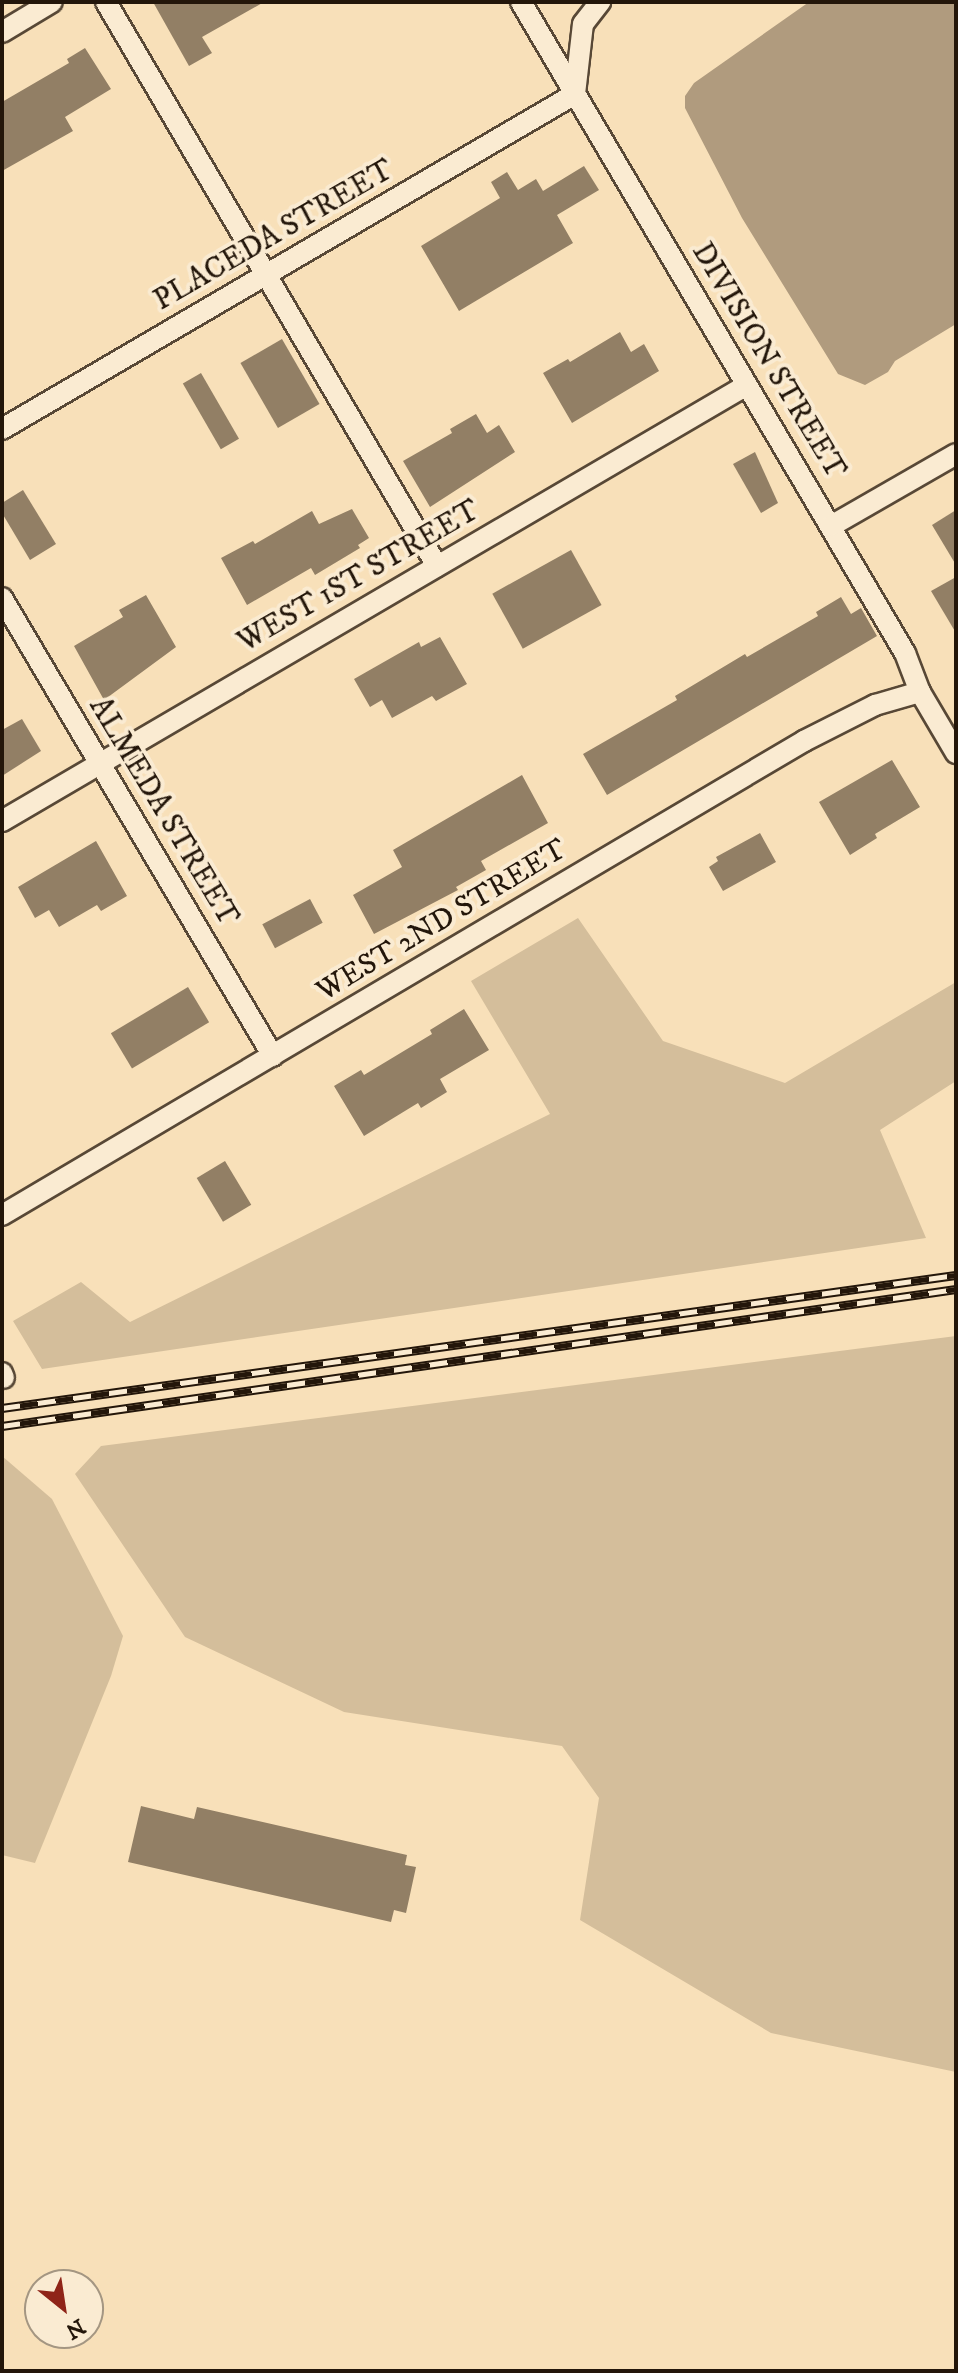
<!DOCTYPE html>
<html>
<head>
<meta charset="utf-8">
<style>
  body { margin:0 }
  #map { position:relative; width:958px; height:2373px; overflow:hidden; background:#f8e0b9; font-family:"IM FELL DW Pica",serif }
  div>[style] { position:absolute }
  .green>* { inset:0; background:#d4be9b }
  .water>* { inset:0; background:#b09b7e }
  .building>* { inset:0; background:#927f65; transform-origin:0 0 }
  .roads { filter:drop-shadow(2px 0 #584836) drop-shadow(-2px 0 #584836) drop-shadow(0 2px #584836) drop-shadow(0 -2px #584836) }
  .street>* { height:20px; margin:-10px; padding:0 10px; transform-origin:10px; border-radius:10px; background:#faebd2 }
  .rail>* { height:9px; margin-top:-4.5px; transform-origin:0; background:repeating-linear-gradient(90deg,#faebd2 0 18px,#23160a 0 36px); box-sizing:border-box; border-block:2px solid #23160a }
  span { translate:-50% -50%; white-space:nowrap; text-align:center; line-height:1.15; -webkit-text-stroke:8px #faebd2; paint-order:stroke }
  .street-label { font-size:30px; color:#23160a }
  .frame { position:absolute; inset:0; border:4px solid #23160a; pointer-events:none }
  .north { position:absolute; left:24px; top:2269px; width:80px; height:80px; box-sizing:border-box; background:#faebd2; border:2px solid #a49682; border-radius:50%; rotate:150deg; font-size:22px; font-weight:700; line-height:32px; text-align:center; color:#23160a }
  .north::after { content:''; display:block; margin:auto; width:28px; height:36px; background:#8f2418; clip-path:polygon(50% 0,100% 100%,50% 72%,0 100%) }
</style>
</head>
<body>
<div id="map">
  <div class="green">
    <i style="clip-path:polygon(578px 918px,663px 1041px,785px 1083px,956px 982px,956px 1081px,880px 1130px,926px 1238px,42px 1369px,13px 1321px,81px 1282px,130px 1322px,550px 1114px,471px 981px)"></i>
    <i style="clip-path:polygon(956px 1336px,956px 2072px,771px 2033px,580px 1920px,599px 1798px,562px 1746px,344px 1712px,185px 1637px,75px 1474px,101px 1446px)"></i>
    <i style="clip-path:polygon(2px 1456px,52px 1499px,123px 1636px,111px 1676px,35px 1863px,2px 1855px)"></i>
  </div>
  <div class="water">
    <i style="clip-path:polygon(809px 2px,956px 2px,956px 324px,895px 361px,888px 372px,865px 385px,838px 374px,742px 218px,685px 108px,685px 96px,694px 83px)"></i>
  </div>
  <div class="building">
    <i style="clip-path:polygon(153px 2px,264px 2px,202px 37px,212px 53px,189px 66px)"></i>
    <i style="clip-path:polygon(85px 48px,111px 89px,65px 117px,73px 131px,2px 171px,2px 102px,69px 63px,67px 59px)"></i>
    <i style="clip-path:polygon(584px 166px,599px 190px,557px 215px,573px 243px,459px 311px,421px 246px,500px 198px,491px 182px,507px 172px,518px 190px,536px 179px,543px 191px)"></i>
    <i style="clip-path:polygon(620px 332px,631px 352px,644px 344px,659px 371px,572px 423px,543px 373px,568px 359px,570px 362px)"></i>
    <i style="left:282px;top:339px;width:75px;height:48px;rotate:60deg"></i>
    <i style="left:201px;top:373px;width:76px;height:21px;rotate:60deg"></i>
    <i style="clip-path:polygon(476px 414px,487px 433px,499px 425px,515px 452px,430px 507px,403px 461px,452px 433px,450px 429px)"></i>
    <i style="clip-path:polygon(755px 452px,778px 503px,761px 513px,733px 464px)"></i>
    <i style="clip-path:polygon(23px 490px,56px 544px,30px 560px,2px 513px,2px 503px)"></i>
    <i style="clip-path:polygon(352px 509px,369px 538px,358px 545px,360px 548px,315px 575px,311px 568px,247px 605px,221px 558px,253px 541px,255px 544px,312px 511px,319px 524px)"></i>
    <i style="clip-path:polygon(956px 510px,956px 565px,932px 525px)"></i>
    <i style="left:571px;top:550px;width:63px;height:90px;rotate:61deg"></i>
    <i style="clip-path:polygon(956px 577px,956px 633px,931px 591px)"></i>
    <i style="clip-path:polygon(146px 595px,176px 647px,104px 700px,74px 646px,123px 617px,119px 610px)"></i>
    <i style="clip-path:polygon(841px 597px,851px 614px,861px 608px,877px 636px,607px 795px,583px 754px,677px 700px,675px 696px,745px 654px,747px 657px,818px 616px,816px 612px)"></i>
    <i style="clip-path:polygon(440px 637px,467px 684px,436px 701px,432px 696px,392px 718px,382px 700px,370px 707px,354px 679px,419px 642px,421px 647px)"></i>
    <i style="clip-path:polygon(22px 719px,41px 751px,2px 776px,2px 730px)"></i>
    <i style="clip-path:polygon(892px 760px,920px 807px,875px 834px,877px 838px,850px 855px,819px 802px)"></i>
    <i style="clip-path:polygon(522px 775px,548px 823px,481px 861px,486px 870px,456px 887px,458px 890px,374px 934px,353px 895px,402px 867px,393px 850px)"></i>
    <i style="clip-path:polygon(760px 833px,776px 862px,723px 891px,709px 867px,718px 861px,716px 857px)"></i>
    <i style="clip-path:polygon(96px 841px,127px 896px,101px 911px,97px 905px,59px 927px,49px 910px,35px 918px,18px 887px)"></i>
    <i style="left:310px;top:899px;width:27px;height:54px;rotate:62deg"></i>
    <i style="left:188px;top:987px;width:41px;height:90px;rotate:59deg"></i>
    <i style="clip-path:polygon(464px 1009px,489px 1050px,440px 1079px,447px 1092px,421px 1108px,418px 1103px,364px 1136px,334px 1086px,361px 1070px,364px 1075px,432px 1034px,430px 1030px)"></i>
    <i style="left:225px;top:1161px;width:51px;height:33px;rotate:59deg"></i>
    <i style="clip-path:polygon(141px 1806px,194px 1819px,197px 1807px,407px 1855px,405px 1865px,416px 1867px,406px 1913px,394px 1910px,391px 1922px,128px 1862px)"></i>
  </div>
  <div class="roads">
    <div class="street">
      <i style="left:106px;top:2px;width:654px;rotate:59.59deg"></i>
      <i style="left:521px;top:2px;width:756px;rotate:59.47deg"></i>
      <i style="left:905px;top:653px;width:42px;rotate:69deg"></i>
      <i style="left:920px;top:692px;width:71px;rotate:59.5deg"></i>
      <i style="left:2px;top:32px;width:58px;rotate:-31deg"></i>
      <i style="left:2px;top:429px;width:664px;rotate:-30.31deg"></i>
      <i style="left:575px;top:94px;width:70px;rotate:-83.5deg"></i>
      <i style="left:583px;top:24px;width:28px;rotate:-52deg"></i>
      <i style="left:831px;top:526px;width:144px;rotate:-29.9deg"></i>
      <i style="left:2px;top:598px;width:532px;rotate:59.39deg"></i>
      <i style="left:2px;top:821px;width:863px;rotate:-30.34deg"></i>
      <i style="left:2px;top:1215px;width:932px;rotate:-30.58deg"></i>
      <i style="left:804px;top:741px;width:80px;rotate:-26.9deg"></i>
      <i style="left:875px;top:705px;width:47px;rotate:-16.1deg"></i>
      <i style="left:2px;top:1373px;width:5px;rotate:68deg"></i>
    </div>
  </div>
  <div class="rail">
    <i style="left:2px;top:1408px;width:963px;rotate:-7.94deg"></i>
    <i style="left:2px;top:1426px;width:964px;rotate:-8.17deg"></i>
  </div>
  <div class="street-label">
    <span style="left:274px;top:236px;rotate:-30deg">PLACEDA STREET</span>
    <span style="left:768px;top:361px;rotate:59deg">DIVISION STREET</span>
    <span style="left:359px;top:577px;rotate:-30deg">WEST 1ST STREET</span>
    <span style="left:163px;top:812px;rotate:59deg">ALMEDA STREET</span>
    <span style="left:442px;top:921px;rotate:-31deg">WEST 2ND STREET</span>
  </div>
  <div class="frame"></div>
  <div class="north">N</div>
</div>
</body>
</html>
